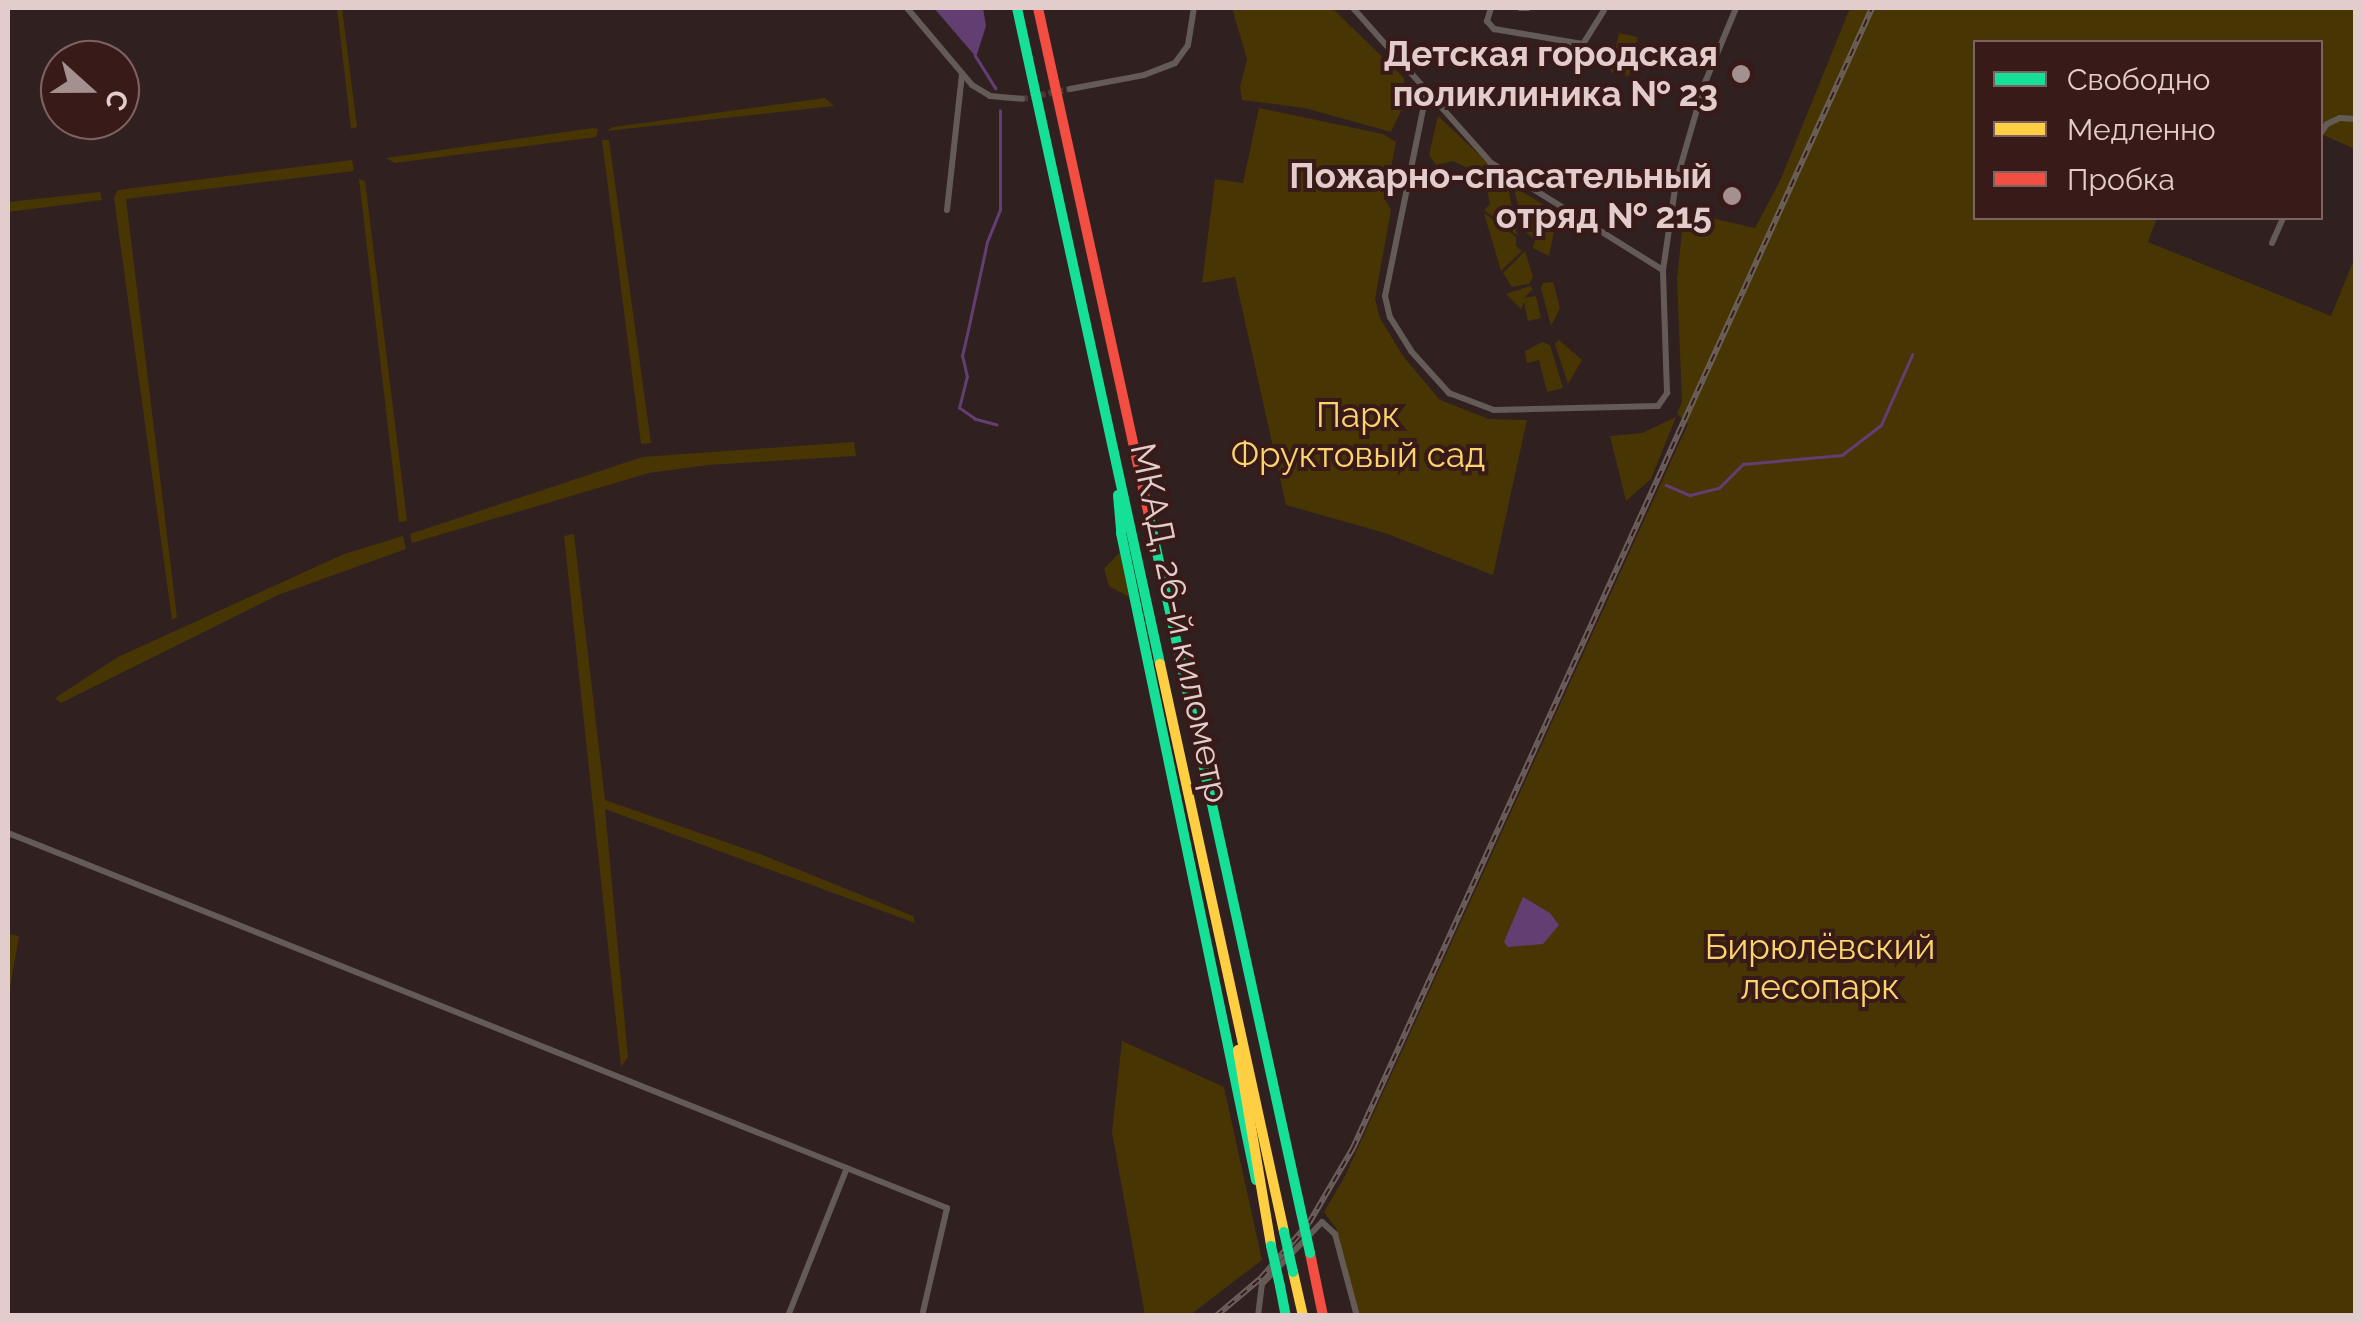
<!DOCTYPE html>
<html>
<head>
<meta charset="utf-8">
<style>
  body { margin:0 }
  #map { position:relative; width:2363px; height:1323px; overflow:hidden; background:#312020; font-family:Raleway,sans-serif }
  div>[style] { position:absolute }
  .green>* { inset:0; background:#473504; transform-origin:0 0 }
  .water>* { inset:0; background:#633e72 }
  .stream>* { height:2.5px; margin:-1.25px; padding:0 1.25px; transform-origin:1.25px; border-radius:1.25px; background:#633e72 }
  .street-tunnel>* { height:6px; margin-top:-3px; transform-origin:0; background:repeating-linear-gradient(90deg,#4c3a3a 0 6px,transparent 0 9px) }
  .street>* { height:6px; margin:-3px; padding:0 3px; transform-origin:3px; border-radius:3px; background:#655b56 }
  .fast>* { height:10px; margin:-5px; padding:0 5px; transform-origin:5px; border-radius:5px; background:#16e098 }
  .slow>* { height:10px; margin:-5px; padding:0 5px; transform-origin:5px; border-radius:5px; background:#ffcf43 }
  .jam>* { height:10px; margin:-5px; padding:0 5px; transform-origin:5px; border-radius:5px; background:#f24e42 }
  .rail>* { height:6px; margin-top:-3px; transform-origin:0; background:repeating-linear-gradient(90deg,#381a19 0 8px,#6c605d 0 16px); box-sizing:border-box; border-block:2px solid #6c605d }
  .fast-bridge>* { height:10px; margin:-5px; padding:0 5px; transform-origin:5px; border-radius:5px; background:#16e098 }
  .dots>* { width:28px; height:28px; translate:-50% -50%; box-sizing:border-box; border:5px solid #381a19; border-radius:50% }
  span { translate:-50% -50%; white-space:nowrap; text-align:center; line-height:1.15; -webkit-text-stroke:8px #381a19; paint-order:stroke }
  .poi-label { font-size:35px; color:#e3cdcc; font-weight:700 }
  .right { translate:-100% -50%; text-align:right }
  .park-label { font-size:35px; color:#fbd46c }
  .street-label { font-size:35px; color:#e3cdcc }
  .frame { position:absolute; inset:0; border:10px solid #e3cdcc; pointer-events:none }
  .legend { position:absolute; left:1973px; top:40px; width:350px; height:180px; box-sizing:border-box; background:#381a19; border:2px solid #7c6261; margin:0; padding:12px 18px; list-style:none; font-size:30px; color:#e3cdcc }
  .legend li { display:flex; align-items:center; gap:20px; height:50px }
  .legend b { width:50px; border:2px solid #7c6261 }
  .north { position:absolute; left:40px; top:40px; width:100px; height:100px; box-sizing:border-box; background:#381a19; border:2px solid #7c6261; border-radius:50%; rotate:111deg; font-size:28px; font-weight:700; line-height:40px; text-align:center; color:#e3cdcc }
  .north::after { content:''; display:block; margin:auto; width:35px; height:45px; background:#a59090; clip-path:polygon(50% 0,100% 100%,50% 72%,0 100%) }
</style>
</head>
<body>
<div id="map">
  <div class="green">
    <i style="clip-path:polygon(337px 8px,342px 8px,357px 127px,351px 129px)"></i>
    <i style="clip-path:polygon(1232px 8px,1332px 8px,1404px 78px,1405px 102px,1391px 132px,1305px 108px,1242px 100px,1240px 87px,1247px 59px)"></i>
    <i style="clip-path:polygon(1850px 8px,2355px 8px,2355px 149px,2321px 134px,2320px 42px,1976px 42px,1976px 218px,2157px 218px,2148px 242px,2331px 316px,2355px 257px,2355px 1315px,1359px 1315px,1336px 1228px,1324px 1212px,1345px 1176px,1688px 424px,1677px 414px,1682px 402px,1677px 279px,1684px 212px,1755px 228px,1780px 181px)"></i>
    <i style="left:1619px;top:33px;width:19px;height:40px;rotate:12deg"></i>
    <i style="clip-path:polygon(825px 98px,834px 106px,606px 131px,613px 127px)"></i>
    <i style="clip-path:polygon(1259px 108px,1383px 134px,1396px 142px,1385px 199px,1391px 210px,1375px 299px,1380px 318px,1403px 356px,1440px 400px,1489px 419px,1527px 420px,1493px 575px,1385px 533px,1286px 505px,1235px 277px,1202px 283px,1215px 179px,1243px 183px)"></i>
    <i style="clip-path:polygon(1438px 116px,1507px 181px,1517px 235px,1484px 210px,1490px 204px,1488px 193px,1476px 172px,1453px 161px,1436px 165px,1429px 155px)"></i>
    <i style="clip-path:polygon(593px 128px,598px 129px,596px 137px,395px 163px,386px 158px)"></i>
    <i style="clip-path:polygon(602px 140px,609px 140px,651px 443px,641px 444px)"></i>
    <i style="clip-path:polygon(352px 160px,354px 171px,126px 199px,177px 617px,172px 620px,114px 198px,118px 190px)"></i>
    <i style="clip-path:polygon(359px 179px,365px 181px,407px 521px,399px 522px)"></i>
    <i style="clip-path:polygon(1513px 186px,1568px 220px,1556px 221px,1549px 256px,1533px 248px,1535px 240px,1525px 231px)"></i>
    <i style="clip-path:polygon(100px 192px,102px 200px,8px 212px,8px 202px)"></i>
    <i style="clip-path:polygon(1484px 213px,1516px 237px,1516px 246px,1522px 251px,1501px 271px)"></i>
    <i style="clip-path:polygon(1525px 251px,1533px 277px,1529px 284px,1512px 287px,1503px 273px)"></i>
    <i style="clip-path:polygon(1553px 282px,1560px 308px,1551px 326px,1541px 288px,1543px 283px)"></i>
    <i style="clip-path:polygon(1530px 286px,1533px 289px,1524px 298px,1536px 296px,1541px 318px,1528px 321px,1524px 302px,1521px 309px,1506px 294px)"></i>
    <i style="clip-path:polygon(1559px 340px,1582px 360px,1568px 384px,1555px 344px)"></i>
    <i style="clip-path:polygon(1542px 342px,1550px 345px,1563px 388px,1547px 392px,1539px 360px,1527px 363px,1525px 351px)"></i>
    <i style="clip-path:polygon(1676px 417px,1651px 479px,1626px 501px,1610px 436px,1642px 433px)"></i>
    <i style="clip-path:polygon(854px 442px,856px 456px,708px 465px,649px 473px,412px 543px,410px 534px,642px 457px)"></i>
    <i style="clip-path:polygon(574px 534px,605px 800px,760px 854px,913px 916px,915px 923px,605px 809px,628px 1057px,621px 1067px,564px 536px)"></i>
    <i style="clip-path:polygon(403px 536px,406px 549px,278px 595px,61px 703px,55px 698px,118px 657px,344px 554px)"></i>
    <i style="clip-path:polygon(1120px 552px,1129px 597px,1109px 586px,1104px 569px)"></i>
    <i style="clip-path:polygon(8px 934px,19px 936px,8px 999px)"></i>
    <i style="clip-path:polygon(1122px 1041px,1224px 1087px,1262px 1260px,1190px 1315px,1145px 1315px,1112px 1132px)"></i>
  </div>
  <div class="water">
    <i style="clip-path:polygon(934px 8px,983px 8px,986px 26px,976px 57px)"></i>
    <i style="clip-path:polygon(1523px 897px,1550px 913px,1559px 925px,1543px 944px,1508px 947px,1504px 942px)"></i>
  </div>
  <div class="stream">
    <i style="left:975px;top:55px;width:39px;rotate:58deg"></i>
    <i style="left:997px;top:425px;width:23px;rotate:-165deg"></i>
    <i style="left:975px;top:419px;width:19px;rotate:-145deg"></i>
    <i style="left:959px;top:408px;width:32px;rotate:-76deg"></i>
    <i style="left:967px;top:377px;width:22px;rotate:-103deg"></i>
    <i style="left:962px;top:356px;width:27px;rotate:-77deg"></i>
    <i style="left:968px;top:330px;width:90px;rotate:-77.8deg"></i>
    <i style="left:987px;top:242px;width:35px;rotate:-68deg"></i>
    <i style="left:1000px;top:210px;width:99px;rotate:-90deg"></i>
    <i style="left:1666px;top:485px;width:26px;rotate:23deg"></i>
    <i style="left:1690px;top:495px;width:30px;rotate:-14deg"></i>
    <i style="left:1719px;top:488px;width:34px;rotate:-45deg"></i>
    <i style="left:1743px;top:464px;width:99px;rotate:-5.2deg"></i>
    <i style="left:1842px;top:455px;width:49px;rotate:-37.6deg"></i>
    <i style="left:1881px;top:425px;width:77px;rotate:-66.1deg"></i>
  </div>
  <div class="street-tunnel">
    <i style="left:1022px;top:99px;width:49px;rotate:-11.8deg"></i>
  </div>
  <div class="street">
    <i style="left:907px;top:8px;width:101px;rotate:49.8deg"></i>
    <i style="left:972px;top:85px;width:21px;rotate:31deg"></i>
    <i style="left:990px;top:96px;width:32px;rotate:5deg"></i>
    <i style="left:1353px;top:8px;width:206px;rotate:48.3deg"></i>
    <i style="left:1490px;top:162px;width:204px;rotate:32deg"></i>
    <i style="left:1491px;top:8px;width:14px;rotate:107deg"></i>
    <i style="left:1487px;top:21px;width:11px;rotate:49deg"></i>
    <i style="left:1494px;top:29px;width:90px;rotate:9.6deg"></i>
    <i style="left:1583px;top:44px;width:39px;rotate:-58deg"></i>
    <i style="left:1520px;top:8px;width:8px"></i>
    <i style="left:1070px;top:89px;width:75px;rotate:-10.7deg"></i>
    <i style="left:1144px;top:75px;width:33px;rotate:-21deg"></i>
    <i style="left:1175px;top:63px;width:22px;rotate:-54deg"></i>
    <i style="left:1188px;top:45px;width:37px;rotate:-81deg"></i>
    <i style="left:1427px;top:90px;width:210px;rotate:101.5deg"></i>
    <i style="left:1385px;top:296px;width:22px;rotate:77deg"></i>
    <i style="left:1390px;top:317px;width:40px;rotate:58deg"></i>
    <i style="left:1411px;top:351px;width:57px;rotate:47.9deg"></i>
    <i style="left:1449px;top:393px;width:48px;rotate:20.7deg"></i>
    <i style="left:1494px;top:410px;width:164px;rotate:-1.4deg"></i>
    <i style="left:1658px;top:406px;width:16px;rotate:-55deg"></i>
    <i style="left:1667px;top:393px;width:123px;rotate:-91.9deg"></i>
    <i style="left:1663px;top:270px;width:89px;rotate:-81.6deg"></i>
    <i style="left:1676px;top:182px;width:101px;rotate:-73.9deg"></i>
    <i style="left:1704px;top:85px;width:83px;rotate:-67.4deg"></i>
    <i style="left:2320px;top:134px;width:12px;rotate:-55deg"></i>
    <i style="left:2327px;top:124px;width:14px;rotate:-25deg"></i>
    <i style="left:2340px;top:118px;width:16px;rotate:4deg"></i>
    <i style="left:947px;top:210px;width:137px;rotate:-83.7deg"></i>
    <i style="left:2272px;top:243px;width:27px;rotate:-66deg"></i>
    <i style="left:8px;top:833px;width:1011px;rotate:21.77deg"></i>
    <i style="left:947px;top:1208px;width:111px;rotate:103deg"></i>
    <i style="left:788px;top:1316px;width:159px;rotate:-68.3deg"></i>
    <i style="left:1258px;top:1316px;width:32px;rotate:-83deg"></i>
    <i style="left:1262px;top:1284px;width:86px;rotate:-45.9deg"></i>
    <i style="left:1322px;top:1222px;width:18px;rotate:43deg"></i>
    <i style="left:1335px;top:1234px;width:85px;rotate:75deg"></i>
  </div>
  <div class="fast">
    <i style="left:1017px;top:8px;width:671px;rotate:77.7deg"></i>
    <i style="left:1118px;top:495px;width:38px;rotate:85deg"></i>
    <i style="left:1121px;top:533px;width:661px;rotate:78.21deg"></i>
    <i style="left:1149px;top:516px;width:712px;rotate:77.68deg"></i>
    <i style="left:1280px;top:1286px;width:31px;rotate:79deg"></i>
  </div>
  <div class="slow">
    <i style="left:1160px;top:664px;width:581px;rotate:77.68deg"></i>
    <i style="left:1238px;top:1050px;width:199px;rotate:80.4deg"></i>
    <i style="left:1293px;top:1272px;width:45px;rotate:77.2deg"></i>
  </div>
  <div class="jam">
    <i style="left:1038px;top:8px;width:520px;rotate:77.67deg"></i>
    <i style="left:1310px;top:1253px;width:64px;rotate:78.3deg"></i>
  </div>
  <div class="rail">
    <i style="left:1216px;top:1316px;width:59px;rotate:-40.2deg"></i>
    <i style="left:1261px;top:1278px;width:73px;rotate:-48.9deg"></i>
    <i style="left:1309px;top:1223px;width:87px;rotate:-59.6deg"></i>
    <i style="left:1353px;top:1148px;width:1253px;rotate:-65.52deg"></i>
  </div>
  <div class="fast-bridge">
    <i style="left:1301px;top:1212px;width:42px;rotate:77.6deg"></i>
    <i style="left:1284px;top:1232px;width:41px;rotate:77.3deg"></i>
    <i style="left:1271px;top:1246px;width:41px;rotate:77.3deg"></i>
  </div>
  <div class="dots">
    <i style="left:1741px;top:74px;background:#a59090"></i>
    <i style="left:1732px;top:196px;background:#a59090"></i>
  </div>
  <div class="poi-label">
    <span class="right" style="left:1718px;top:74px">Детская городская<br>поликлиника № 23</span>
    <span class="right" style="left:1712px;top:196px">Пожарно-спасательный<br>отряд № 215</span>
  </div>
  <div class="park-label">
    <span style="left:1358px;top:435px">Парк<br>Фруктовый сад</span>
    <span style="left:1820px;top:967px">Бирюлёвский<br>лесопарк</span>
  </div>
  <div class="street-label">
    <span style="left:1180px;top:623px;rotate:78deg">МКАД, 26-й километр</span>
  </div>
  <div class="frame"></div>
  <ul class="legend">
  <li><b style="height:12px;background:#16e098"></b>Свободно</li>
  <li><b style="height:12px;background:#ffcf43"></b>Медленно</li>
  <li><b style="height:12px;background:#f24e42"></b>Пробка</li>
  </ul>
  <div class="north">С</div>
</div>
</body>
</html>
